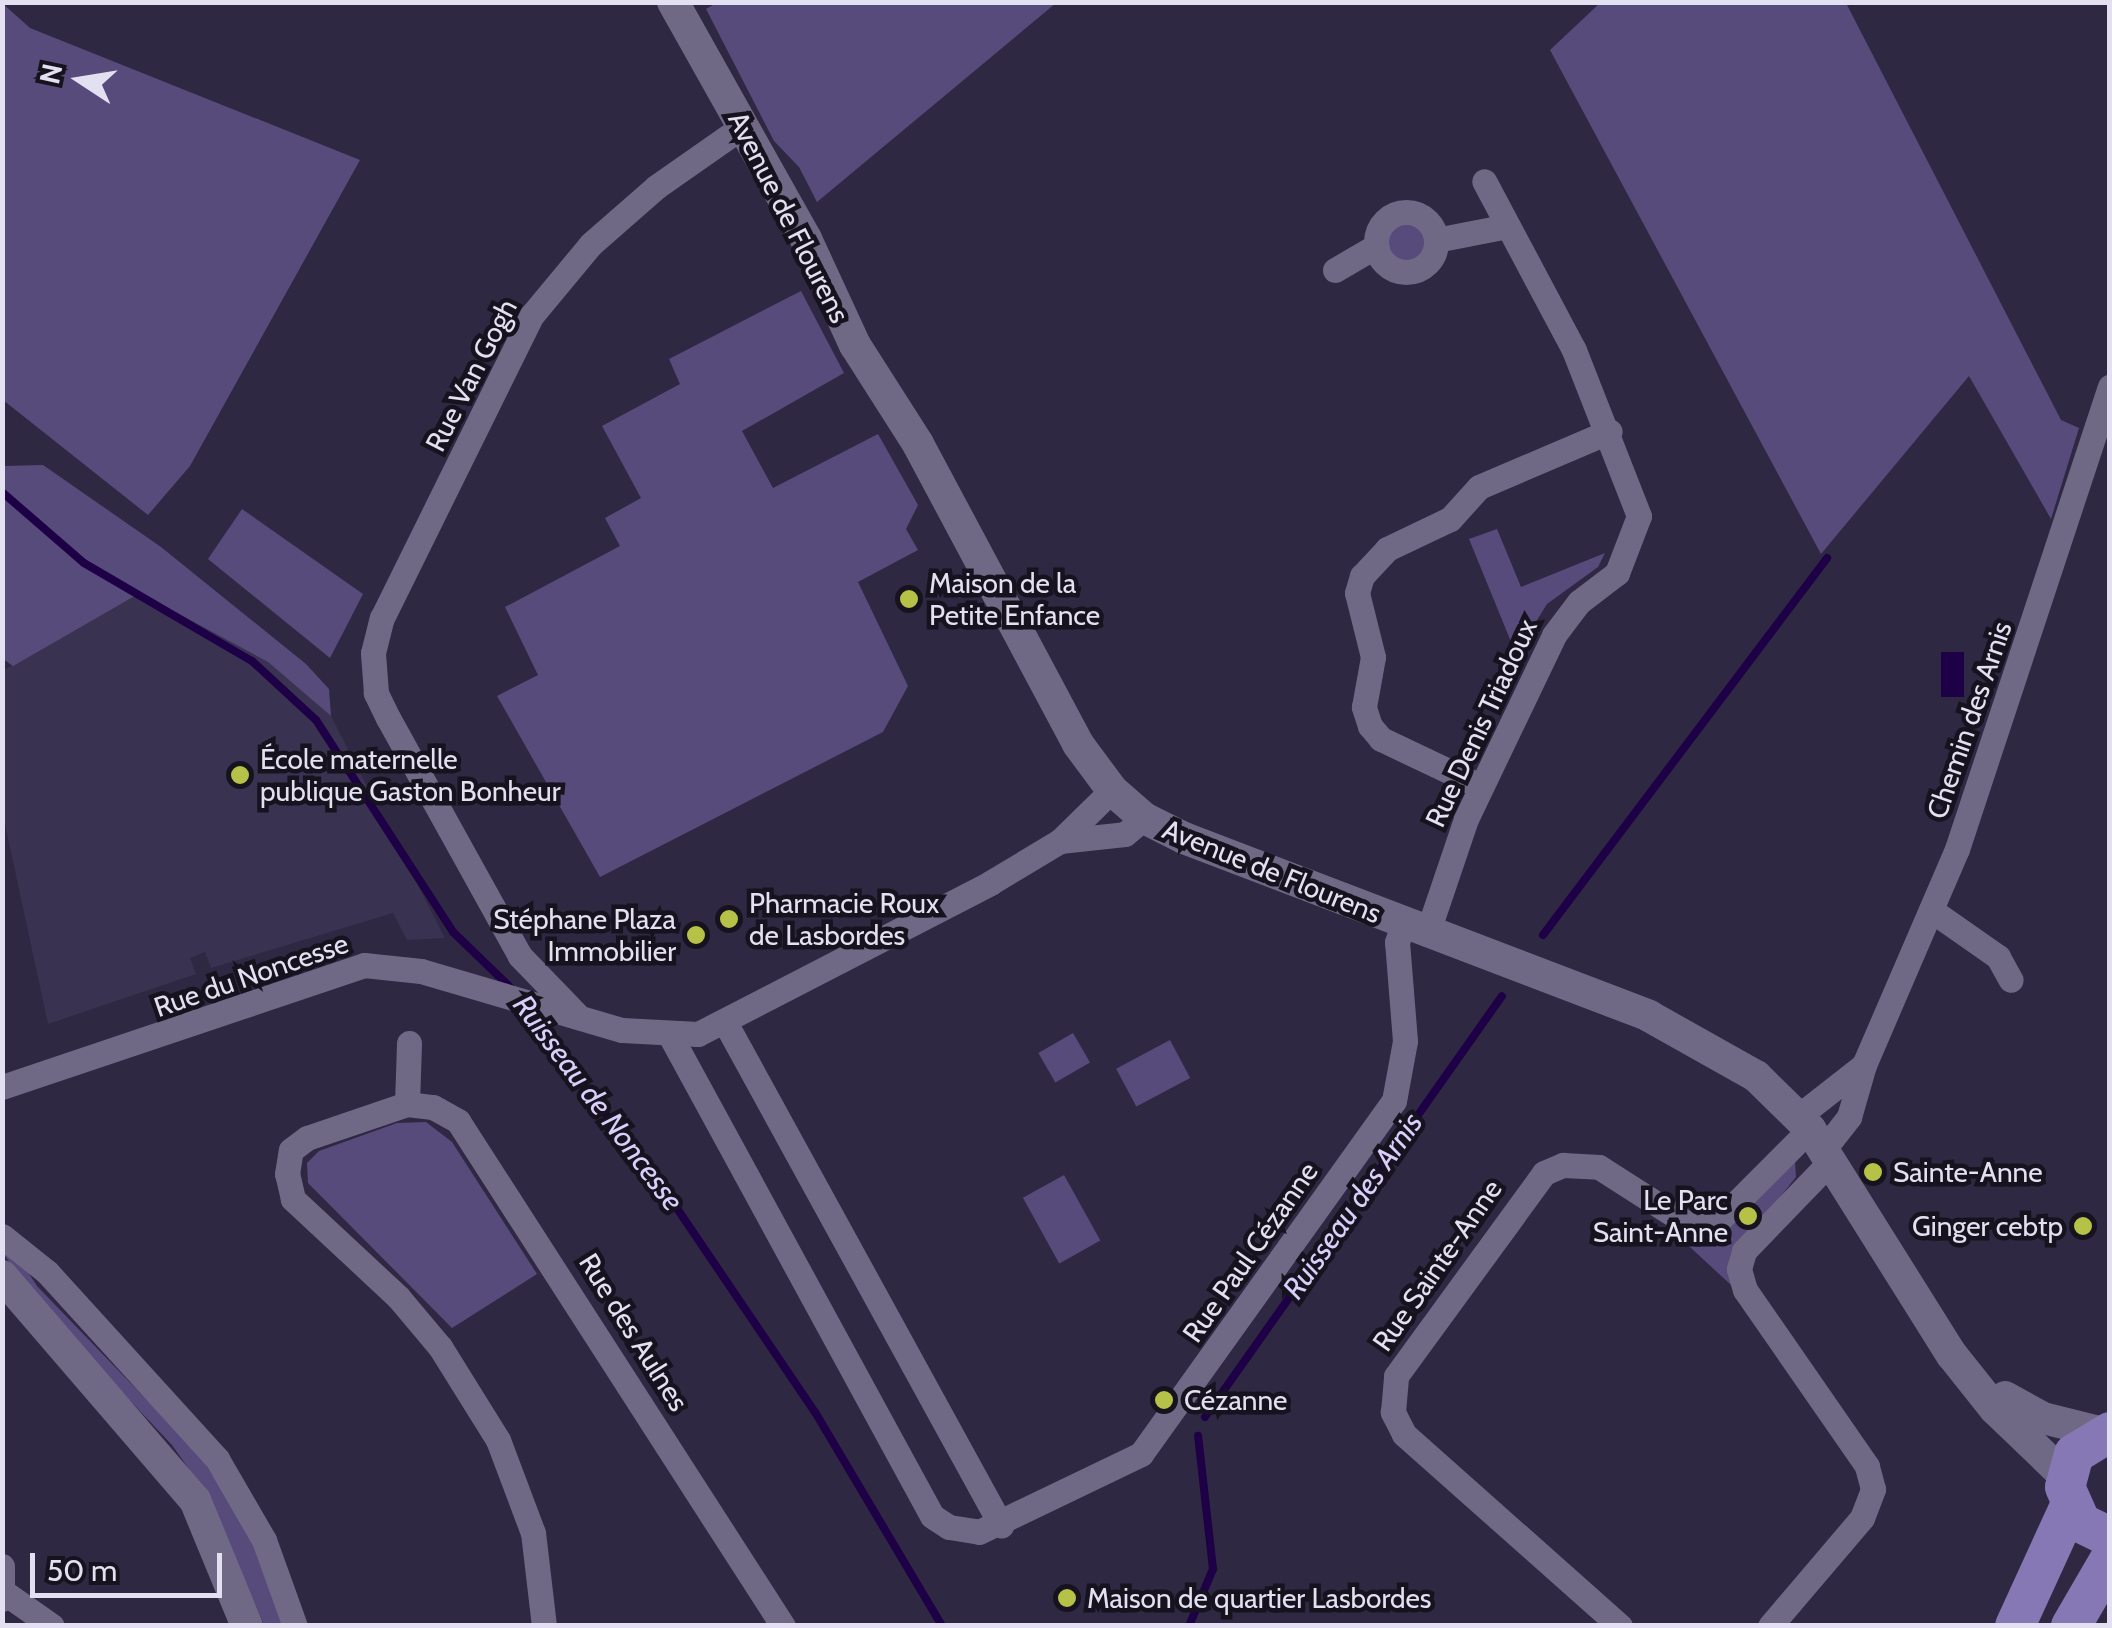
<!DOCTYPE html>
<html>
<head>
<meta charset="utf-8">
<style>
  body { margin:0 }
  #map { position:relative; width:2112px; height:1628px; overflow:hidden; background:#2e2842; font-family:Cabin,sans-serif }
  div>[style] { position:absolute }
  .built>* { inset:0; background:#393251 }
  .green>* { inset:0; background:#574b7b; transform-origin:0 0 }
  .round { border-radius:50% }
  .water>* { inset:0; background:#1e0046; transform-origin:0 0 }
  .stream>* { height:8px; margin:-4px; padding:0 4px; transform-origin:4px; border-radius:4px; background:#1e0046 }
  .minor>* { height:25px; margin:-12.5px; padding:0 12.5px; transform-origin:12.5px; border-radius:12.5px; background:#6f6986 }
  .minor>.ring { margin:-12.5px; padding:0; box-sizing:content-box; background:none; border:25px solid #6f6986; border-radius:50% }
  .tertiary>* { height:32px; margin:-16px; padding:0 16px; transform-origin:16px; border-radius:16px; background:#6f6986 }
  .primary>* { height:40px; margin:-20px; padding:0 20px; transform-origin:20px; border-radius:20px; background:#8678b5 }
  .dots>* { width:28px; height:28px; translate:-50% -50%; box-sizing:border-box; border:5px solid #16131f; border-radius:50% }
  span { translate:-50% -50%; white-space:nowrap; text-align:center; line-height:1.15; -webkit-text-stroke:9px #16131f; paint-order:stroke }
  .street-label { font-size:28px; color:#e3e0f1 }
  .poi-label { font-size:28px; color:#e3e0f1 }
  .left { translate:0 -50%; text-align:left }
  .right { translate:-100% -50%; text-align:right }
  .water-label { font-size:30px; color:#d8cffb; font-style:italic }
  .frame { position:absolute; inset:0; border:5px solid #e3e0f1; pointer-events:none }
  .north { position:absolute; left:30px; top:30px; width:100px; height:100px; -webkit-text-stroke:8px #16131f; paint-order:stroke; rotate:282deg; font-size:28px; font-weight:700; line-height:40px; text-align:center; color:#e3e0f1 }
  .north::after { content:''; display:block; margin:auto; width:35px; height:45px; background:#e3e0f1; clip-path:polygon(50% 0,100% 100%,50% 72%,0 100%) }
  .scale { position:absolute; left:30px; top:1553px; width:192px; height:45px; box-sizing:border-box; border:5px solid #e3e0f1; border-top:0; padding-left:12px; font-size:30px; line-height:35px; white-space:nowrap; color:#e3e0f1; -webkit-text-stroke:8px #16131f; paint-order:stroke }
</style>
</head>
<body>
<div id="map">
  <div class="built">
    <i style="clip-path:polygon(140px 593px,268px 662px,331px 716px,445px 938px,407px 940px,393px 913px,211px 968px,205px 952px,190px 958px,196px 974px,48px 1024px,3px 815px,2px 671px)"></i>
  </div>
  <div class="green">
    <i style="clip-path:polygon(718px 2px,1056px 2px,1056px 3px,817px 202px,799px 167px,774px 141px,706px 9px)"></i>
    <i style="clip-path:polygon(2px 3px,30px 28px,360px 160px,190px 466px,148px 515px,3px 400px)"></i>
    <i style="clip-path:polygon(1600px 3px,1846px 3px,2061px 420px,2079px 428px,2051px 519px,1969px 376px,1821px 554px,1550px 50px)"></i>
    <i class="round" style="left:1386px;top:223px;width:40px;height:40px"></i>
    <i style="clip-path:polygon(801px 291px,844px 373px,742px 431px,773px 488px,878px 434px,918px 505px,906px 529px,918px 550px,858px 582px,908px 686px,883px 732px,600px 877px,497px 696px,538px 675px,505px 607px,620px 546px,605px 518px,641px 498px,602px 426px,680px 384px,669px 359px)"></i>
    <i style="clip-path:polygon(43px 465px,161px 547px,306px 664px,329px 689px,331px 716px,268px 662px,140px 593px,13px 666px,3px 659px,3px 466px)"></i>
    <i style="clip-path:polygon(242px 509px,363px 594px,330px 658px,208px 559px)"></i>
    <i style="clip-path:polygon(1497px 529px,1521px 587px,1605px 553px,1598px 567px,1547px 604px,1516px 654px,1469px 539px)"></i>
    <i style="left:1073px;top:1033px;width:34px;height:40px;rotate:60deg"></i>
    <i style="left:1170px;top:1040px;width:43px;height:61px;rotate:62deg"></i>
    <i style="clip-path:polygon(397px 1123px,426px 1122px,452px 1142px,537px 1274px,452px 1328px,308px 1183px,307px 1163px,319px 1151px)"></i>
    <i style="clip-path:polygon(1795px 1161px,1796px 1177px,1735px 1253px,1731px 1285px,1678px 1236px,1692px 1238px)"></i>
    <i style="left:1064px;top:1175px;width:75px;height:47px;rotate:61deg"></i>
    <i style="clip-path:polygon(13px 1249px,37px 1286px,199px 1454px,254px 1541px,283px 1625px,264px 1625px,210px 1499px,172px 1445px,35px 1300px,3px 1253px)"></i>
  </div>
  <div class="water">
    <i style="left:1941px;top:652px;width:23px;height:45px"></i>
  </div>
  <div class="stream">
    <i style="left:2px;top:492px;width:108px;rotate:40.9deg"></i>
    <i style="left:84px;top:563px;width:194px;rotate:30.3deg"></i>
    <i style="left:252px;top:661px;width:87px;rotate:42.7deg"></i>
    <i style="left:316px;top:720px;width:252px;rotate:57.1deg"></i>
    <i style="left:453px;top:932px;width:83px;rotate:44deg"></i>
    <i style="left:1543px;top:935px;width:472px;rotate:-53deg"></i>
    <i style="left:526px;top:1010px;width:240px;rotate:52.6deg"></i>
    <i style="left:672px;top:1201px;width:255px;rotate:55.9deg"></i>
    <i style="left:815px;top:1412px;width:249px;rotate:59.3deg"></i>
    <i style="left:1205px;top:1417px;width:515px;rotate:-54.8deg"></i>
    <i style="left:1189px;top:1626px;width:62px;rotate:-67.2deg"></i>
    <i style="left:1213px;top:1569px;width:134px;rotate:-96.4deg"></i>
  </div>
  <div class="minor">
    <i class="ring" style="left:1376px;top:212px;width:35px;height:35px"></i>
    <i style="left:1436px;top:240px;width:73px;rotate:-11deg"></i>
    <i style="left:1335px;top:270px;width:48px;rotate:-30.3deg"></i>
    <i style="left:1480px;top:786px;width:110px;rotate:-154.6deg"></i>
    <i style="left:1381px;top:739px;width:17px;rotate:-130deg"></i>
    <i style="left:1370px;top:726px;width:20px;rotate:-108deg"></i>
    <i style="left:1364px;top:707px;width:51px;rotate:-79.8deg"></i>
    <i style="left:1373px;top:657px;width:66px;rotate:-104deg"></i>
    <i style="left:1357px;top:593px;width:18px;rotate:-74deg"></i>
    <i style="left:1362px;top:576px;width:37px;rotate:-47deg"></i>
    <i style="left:1387px;top:549px;width:70px;rotate:-25.5deg"></i>
    <i style="left:1450px;top:519px;width:43px;rotate:-47.8deg"></i>
    <i style="left:1479px;top:487px;width:142px;rotate:-23.1deg"></i>
    <i style="left:1060px;top:841px;width:65px;rotate:-6.1deg"></i>
    <i style="left:1125px;top:834px;width:25px;rotate:-40deg"></i>
    <i style="left:1931px;top:910px;width:82px;rotate:35deg"></i>
    <i style="left:1998px;top:957px;width:26px;rotate:61deg"></i>
    <i style="left:1427px;top:934px;width:121px;rotate:-71.3deg"></i>
    <i style="left:1466px;top:819px;width:204px;rotate:-64.4deg"></i>
    <i style="left:1554px;top:635px;width:41px;rotate:-52.9deg"></i>
    <i style="left:1579px;top:602px;width:48px;rotate:-37.3deg"></i>
    <i style="left:1617px;top:573px;width:61px;rotate:-68.9deg"></i>
    <i style="left:1639px;top:516px;width:178px;rotate:-111.4deg"></i>
    <i style="left:1574px;top:350px;width:191px;rotate:-118deg"></i>
    <i style="left:576px;top:1014px;width:81px;rotate:-134deg"></i>
    <i style="left:520px;top:956px;width:272px;rotate:-119deg"></i>
    <i style="left:388px;top:718px;width:28px;rotate:-116deg"></i>
    <i style="left:376px;top:693px;width:40px;rotate:-94.3deg"></i>
    <i style="left:373px;top:653px;width:36px;rotate:-76deg"></i>
    <i style="left:382px;top:618px;width:338px;rotate:-63.7deg"></i>
    <i style="left:532px;top:315px;width:92px;rotate:-50.3deg"></i>
    <i style="left:591px;top:244px;width:86px;rotate:-41.2deg"></i>
    <i style="left:656px;top:187px;width:106px;rotate:-35deg"></i>
    <i style="left:726px;top:1024px;width:572px;rotate:61.24deg"></i>
    <i style="left:671px;top:1037px;width:545px;rotate:61.41deg"></i>
    <i style="left:932px;top:1516px;width:20px;rotate:33deg"></i>
    <i style="left:949px;top:1527px;width:30px;rotate:9deg"></i>
    <i style="left:979px;top:1532px;width:180px;rotate:-25.7deg"></i>
    <i style="left:1141px;top:1454px;width:434px;rotate:-54.4deg"></i>
    <i style="left:1394px;top:1101px;width:61px;rotate:-79.6deg"></i>
    <i style="left:1405px;top:1041px;width:99px;rotate:-94.6deg"></i>
    <i style="left:1397px;top:942px;width:18px;rotate:-71deg"></i>
    <i style="left:2px;top:1087px;width:382px;rotate:-18.6deg"></i>
    <i style="left:364px;top:965px;width:57px;rotate:6deg"></i>
    <i style="left:421px;top:971px;width:209px;rotate:16.4deg"></i>
    <i style="left:622px;top:1030px;width:76px;rotate:3deg"></i>
    <i style="left:698px;top:1034px;width:329px;rotate:-27.3deg"></i>
    <i style="left:990px;top:883px;width:82px;rotate:-31deg"></i>
    <i style="left:1060px;top:841px;width:73px;rotate:-44.4deg"></i>
    <i style="left:407px;top:1104px;width:61px;rotate:-88.1deg"></i>
    <i style="left:1800px;top:1115px;width:81px;rotate:-38deg"></i>
    <i style="left:1824px;top:1149px;width:41px;rotate:-52deg"></i>
    <i style="left:1849px;top:1117px;width:54px;rotate:-73.9deg"></i>
    <i style="left:1864px;top:1065px;width:235px;rotate:-66.7deg"></i>
    <i style="left:1957px;top:849px;width:487px;rotate:-71.7deg"></i>
    <i style="left:2px;top:1236px;width:58px;rotate:38.7deg"></i>
    <i style="left:47px;top:1272px;width:253px;rotate:47.7deg"></i>
    <i style="left:217px;top:1459px;width:94px;rotate:59.9deg"></i>
    <i style="left:264px;top:1540px;width:91px;rotate:70.2deg"></i>
    <i style="left:2px;top:1566px;width:33px;rotate:90deg"></i>
    <i style="left:5px;top:1593px;width:57px;rotate:35.1deg"></i>
    <i style="left:544px;top:1626px;width:94px;rotate:-96.7deg"></i>
    <i style="left:533px;top:1533px;width:99px;rotate:-110.6deg"></i>
    <i style="left:498px;top:1440px;width:110px;rotate:-121.9deg"></i>
    <i style="left:440px;top:1347px;width:65px;rotate:-130deg"></i>
    <i style="left:398px;top:1297px;width:144px;rotate:-137deg"></i>
    <i style="left:293px;top:1199px;width:26px;rotate:-103deg"></i>
    <i style="left:287px;top:1174px;width:24px;rotate:-81deg"></i>
    <i style="left:291px;top:1150px;width:20px;rotate:-37deg"></i>
    <i style="left:307px;top:1138px;width:106px;rotate:-18.8deg"></i>
    <i style="left:407px;top:1104px;width:26px;rotate:7deg"></i>
    <i style="left:433px;top:1107px;width:29px;rotate:29deg"></i>
    <i style="left:458px;top:1121px;width:601px;rotate:57.24deg"></i>
    <i style="left:1620px;top:1626px;width:289px;rotate:-138.4deg"></i>
    <i style="left:1404px;top:1434px;width:25px;rotate:-117deg"></i>
    <i style="left:1393px;top:1412px;width:36px;rotate:-85deg"></i>
    <i style="left:1396px;top:1376px;width:251px;rotate:-53.9deg"></i>
    <i style="left:1544px;top:1173px;width:21px;rotate:-23deg"></i>
    <i style="left:1563px;top:1165px;width:36px;rotate:3deg"></i>
    <i style="left:1599px;top:1167px;width:115px;rotate:32.6deg"></i>
    <i style="left:1696px;top:1229px;width:25px;rotate:-21deg"></i>
    <i style="left:1719px;top:1220px;width:129px;rotate:-45deg"></i>
    <i style="left:1770px;top:1626px;width:142px;rotate:-49.6deg"></i>
    <i style="left:1862px;top:1518px;width:31px;rotate:-69deg"></i>
    <i style="left:1873px;top:1489px;width:24px;rotate:-105deg"></i>
    <i style="left:1867px;top:1466px;width:214px;rotate:-124.7deg"></i>
    <i style="left:1745px;top:1290px;width:22px;rotate:-106deg"></i>
    <i style="left:1739px;top:1269px;width:19px;rotate:-74deg"></i>
    <i style="left:1744px;top:1251px;width:125px;rotate:-46deg"></i>
  </div>
  <div class="tertiary">
    <i style="left:673px;top:2px;width:272px;rotate:60.7deg"></i>
    <i style="left:806px;top:239px;width:117px;rotate:65.2deg"></i>
    <i style="left:855px;top:345px;width:117px;rotate:57.5deg"></i>
    <i style="left:918px;top:444px;width:340px;rotate:61.9deg"></i>
    <i style="left:1078px;top:744px;width:57px;rotate:53.5deg"></i>
    <i style="left:1112px;top:790px;width:43px;rotate:41.2deg"></i>
    <i style="left:1144px;top:818px;width:45px;rotate:26.6deg"></i>
    <i style="left:1184px;top:838px;width:498px;rotate:20.9deg"></i>
    <i style="left:1649px;top:1016px;width:123px;rotate:29.3deg"></i>
    <i style="left:1756px;top:1076px;width:76px;rotate:44.5deg"></i>
    <i style="left:1810px;top:1129px;width:267px;rotate:57.9deg"></i>
    <i style="left:1952px;top:1355px;width:69px;rotate:51.5deg"></i>
    <i style="left:1995px;top:1409px;width:98px;rotate:43.8deg"></i>
    <i style="left:2px;top:1276px;width:296px;rotate:49.3deg"></i>
    <i style="left:195px;top:1500px;width:136px;rotate:67.6deg"></i>
    <i style="left:2005px;top:1397px;width:43px;rotate:28.9deg"></i>
    <i style="left:2043px;top:1418px;width:62px;rotate:14deg"></i>
  </div>
  <div class="primary">
    <i style="left:2110px;top:1432px;width:42px;rotate:148.6deg"></i>
    <i style="left:2074px;top:1454px;width:34px;rotate:105deg"></i>
    <i style="left:2065px;top:1487px;width:39px;rotate:66deg"></i>
    <i style="left:2081px;top:1523px;width:32px;rotate:26deg"></i>
    <i style="left:2015px;top:1626px;width:132px;rotate:-65.4deg"></i>
    <i style="left:2071px;top:1626px;width:78px;rotate:-59.8deg"></i>
  </div>
  <div class="dots">
    <i style="left:909px;top:599px;background:#b6c148"></i>
    <i style="left:240px;top:775px;background:#b6c148"></i>
    <i style="left:729px;top:919px;background:#b6c148"></i>
    <i style="left:696px;top:935px;background:#b6c148"></i>
    <i style="left:1873px;top:1172px;background:#b6c148"></i>
    <i style="left:1748px;top:1216px;background:#b6c148"></i>
    <i style="left:2083px;top:1226px;background:#b6c148"></i>
    <i style="left:1164px;top:1400px;background:#b6c148"></i>
    <i style="left:1067px;top:1598px;background:#b6c148"></i>
  </div>
  <div class="street-label">
    <span style="left:789px;top:217px;rotate:63deg">Avenue de Flourens</span>
    <span style="left:471px;top:375px;rotate:-63deg">Rue Van Gogh</span>
    <span style="left:1969px;top:720px;rotate:-71deg">Chemin des Arnis</span>
    <span style="left:1481px;top:723px;rotate:-65deg">Rue Denis Triadoux</span>
    <span style="left:1272px;top:871px;rotate:22deg">Avenue de Flourens</span>
    <span style="left:251px;top:975px;rotate:-19deg">Rue du Noncesse</span>
    <span style="left:1250px;top:1252px;rotate:-55deg">Rue Paul Cézanne</span>
    <span style="left:1437px;top:1265px;rotate:-55deg">Rue Sainte-Anne</span>
    <span style="left:634px;top:1332px;rotate:58deg">Rue des Aulnes</span>
  </div>
  <div class="poi-label">
    <span class="left" style="left:929px;top:599px">Maison de la<br>Petite Enfance</span>
    <span class="left" style="left:260px;top:775px">École maternelle<br>publique Gaston Bonheur</span>
    <span class="left" style="left:749px;top:919px">Pharmacie Roux<br>de Lasbordes</span>
    <span class="right" style="left:676px;top:935px">Stéphane Plaza<br>Immobilier</span>
    <span class="left" style="left:1893px;top:1172px">Sainte-Anne</span>
    <span class="right" style="left:1728px;top:1216px">Le Parc<br>Saint-Anne</span>
    <span class="right" style="left:2063px;top:1226px">Ginger cebtp</span>
    <span class="left" style="left:1184px;top:1400px">Cézanne</span>
    <span class="left" style="left:1087px;top:1598px">Maison de quartier Lasbordes</span>
  </div>
  <div class="water-label">
    <span style="left:598px;top:1103px;rotate:53deg">Ruisseau de Noncesse</span>
    <span style="left:1353px;top:1206px;rotate:-55deg">Ruisseau des Arnis</span>
  </div>
  <div class="frame"></div>
  <div class="north">N</div>
  <div class="scale">50 m</div>
</div>
</body>
</html>
